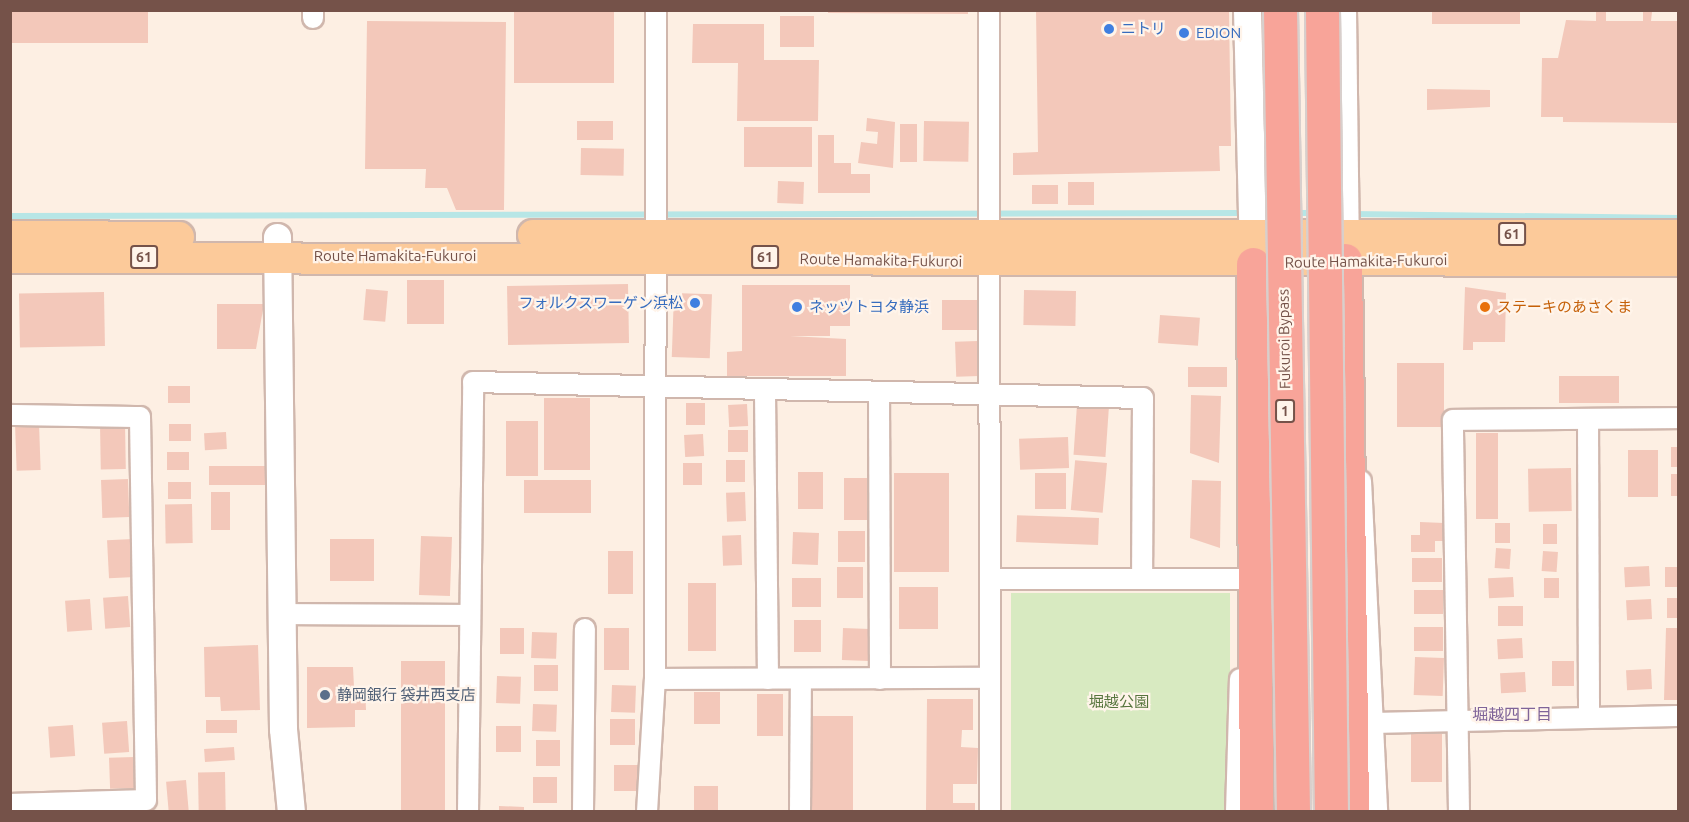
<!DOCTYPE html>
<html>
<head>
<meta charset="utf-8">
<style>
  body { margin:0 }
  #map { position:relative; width:1689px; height:822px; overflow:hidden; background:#fdefe3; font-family:Ubuntu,"Noto Sans JP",sans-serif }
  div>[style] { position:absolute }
  .green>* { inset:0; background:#d8eac1; transform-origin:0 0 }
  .stream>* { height:6px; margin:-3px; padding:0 3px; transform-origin:3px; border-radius:3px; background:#b7e6e6 }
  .building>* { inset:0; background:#f3c8ba; transform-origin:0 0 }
  .roads { filter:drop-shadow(2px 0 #d0b7ad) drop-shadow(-2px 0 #d0b7ad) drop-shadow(0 2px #d0b7ad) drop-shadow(0 -2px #d0b7ad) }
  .street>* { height:20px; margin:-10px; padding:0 10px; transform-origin:10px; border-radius:10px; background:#fff }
  .secondary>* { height:27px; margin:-13.5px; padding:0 13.5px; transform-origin:13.5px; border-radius:13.5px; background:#fff }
  .primary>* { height:30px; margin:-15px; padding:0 15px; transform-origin:15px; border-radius:15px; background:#fcca9a }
  .highway>* { height:33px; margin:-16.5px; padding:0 16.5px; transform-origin:16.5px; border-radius:16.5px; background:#f8a499 }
  .bridges { filter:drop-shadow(2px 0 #d8cfcc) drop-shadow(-2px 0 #d8cfcc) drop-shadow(0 2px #d8cfcc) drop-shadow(0 -2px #d8cfcc) }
  .highway-bridge>* { height:33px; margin:-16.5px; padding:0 16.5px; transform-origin:16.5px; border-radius:16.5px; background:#f8a499 }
  .dots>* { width:16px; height:16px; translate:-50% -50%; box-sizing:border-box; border:3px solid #fff4ea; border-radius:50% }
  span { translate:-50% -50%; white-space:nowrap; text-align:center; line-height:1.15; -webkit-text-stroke:4.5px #fff4ea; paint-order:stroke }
  .shield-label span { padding:2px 4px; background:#fff4ea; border:2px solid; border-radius:4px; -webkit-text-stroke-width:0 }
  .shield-label { font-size:14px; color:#755249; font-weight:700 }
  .shop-label { font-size:15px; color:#366cbe }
  .left { translate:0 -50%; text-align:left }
  .right { translate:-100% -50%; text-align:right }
  .street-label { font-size:15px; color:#755249 }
  .food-label { font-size:15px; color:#c56008 }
  .service-label { font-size:15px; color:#4e5e75 }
  .park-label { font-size:15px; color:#57753e }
  .neighbourhood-label { font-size:16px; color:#7f6499 }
  .frame { position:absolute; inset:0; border:12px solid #755249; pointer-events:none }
</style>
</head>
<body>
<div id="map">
  <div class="green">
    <i style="left:1011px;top:593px;width:219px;height:219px"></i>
  </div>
  <div class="stream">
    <i style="left:1292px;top:213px;width:23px"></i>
    <i style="left:1352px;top:214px;width:326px;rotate:0.7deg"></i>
    <i style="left:10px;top:216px;width:1236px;rotate:-0.14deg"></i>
  </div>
  <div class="building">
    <i style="left:10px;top:10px;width:138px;height:33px"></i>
    <i style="left:514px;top:10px;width:100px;height:73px"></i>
    <i style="clip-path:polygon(828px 10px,968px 10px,968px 14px,828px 13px)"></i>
    <i style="clip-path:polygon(1036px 10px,1229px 10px,1231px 146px,1219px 146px,1220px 171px,1013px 175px,1013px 153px,1038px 152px)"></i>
    <i style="left:1432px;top:10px;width:88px;height:14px"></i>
    <i style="clip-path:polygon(1596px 10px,1606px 10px,1606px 21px,1643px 21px,1643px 12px,1652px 12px,1651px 21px,1678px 21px,1678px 123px,1563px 122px,1563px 117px,1541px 117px,1542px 58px,1558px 58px,1566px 20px,1596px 21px)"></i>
    <i style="left:814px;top:16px;width:31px;height:34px;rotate:90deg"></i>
    <i style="clip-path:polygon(367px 21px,506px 22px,504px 210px,456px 210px,447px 188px,425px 188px,426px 169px,365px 169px)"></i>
    <i style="clip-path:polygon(693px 24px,764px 24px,764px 60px,819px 60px,818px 121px,737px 121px,738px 63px,692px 63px)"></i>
    <i style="clip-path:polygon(1427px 89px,1490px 90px,1490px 107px,1427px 110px)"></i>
    <i style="clip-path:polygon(867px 118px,895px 122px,893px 168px,858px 163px,861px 142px,877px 144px,878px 132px,866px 131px)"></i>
    <i style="left:613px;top:121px;width:19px;height:36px;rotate:90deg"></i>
    <i style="left:924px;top:121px;width:45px;height:40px;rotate:1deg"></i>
    <i style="left:900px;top:124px;width:17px;height:38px"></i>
    <i style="left:744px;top:127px;width:68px;height:40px"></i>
    <i style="clip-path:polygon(818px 135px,834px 135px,834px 163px,851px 163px,851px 174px,870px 174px,870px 193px,818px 193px)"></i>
    <i style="left:581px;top:148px;width:43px;height:27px;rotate:1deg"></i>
    <i style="left:778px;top:181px;width:26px;height:22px;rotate:2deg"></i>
    <i style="left:1068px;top:182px;width:26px;height:23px"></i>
    <i style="left:1032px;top:185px;width:26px;height:19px"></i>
    <i style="left:407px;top:280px;width:37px;height:44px"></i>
    <i style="left:628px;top:284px;width:59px;height:121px;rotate:89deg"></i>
    <i style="clip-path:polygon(742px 285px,850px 285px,850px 326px,830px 326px,830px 336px,790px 336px,846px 339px,846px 376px,727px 376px,727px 352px,742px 351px)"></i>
    <i style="clip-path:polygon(1465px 287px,1506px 293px,1505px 342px,1473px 342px,1473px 350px,1463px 350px)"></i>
    <i style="left:366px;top:289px;width:22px;height:31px;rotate:5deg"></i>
    <i style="left:1024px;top:290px;width:52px;height:35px;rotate:1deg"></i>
    <i style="left:104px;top:292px;width:54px;height:85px;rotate:89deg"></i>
    <i style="left:674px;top:293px;width:38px;height:64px;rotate:2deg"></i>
    <i style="left:942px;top:300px;width:37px;height:30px"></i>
    <i style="clip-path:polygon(217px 304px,264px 304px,256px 349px,217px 349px)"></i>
    <i style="left:1160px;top:315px;width:40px;height:28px;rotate:4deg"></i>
    <i style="left:978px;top:341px;width:35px;height:23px;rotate:88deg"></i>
    <i style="left:1397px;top:363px;width:47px;height:64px"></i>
    <i style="left:1188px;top:367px;width:39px;height:20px"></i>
    <i style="left:1559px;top:376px;width:60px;height:27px"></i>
    <i style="left:190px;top:386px;width:17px;height:22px;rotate:90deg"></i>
    <i style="clip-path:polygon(1191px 395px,1221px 396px,1219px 463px,1190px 453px)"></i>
    <i style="left:544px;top:398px;width:46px;height:72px"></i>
    <i style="left:686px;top:403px;width:19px;height:22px"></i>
    <i style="left:747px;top:404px;width:22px;height:19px;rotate:87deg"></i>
    <i style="left:1109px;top:406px;width:51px;height:32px;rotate:94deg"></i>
    <i style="left:506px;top:421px;width:32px;height:55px"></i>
    <i style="left:39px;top:423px;width:47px;height:24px;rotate:88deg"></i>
    <i style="left:125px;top:423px;width:46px;height:25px;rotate:89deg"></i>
    <i style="left:169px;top:424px;width:22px;height:17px"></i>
    <i style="left:748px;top:430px;width:22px;height:20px;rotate:90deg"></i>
    <i style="left:226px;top:432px;width:17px;height:22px;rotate:87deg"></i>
    <i style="left:1476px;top:433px;width:22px;height:86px"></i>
    <i style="left:703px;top:434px;width:22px;height:19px;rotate:87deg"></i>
    <i style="left:1068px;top:437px;width:31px;height:49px;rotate:88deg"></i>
    <i style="left:1671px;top:447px;width:7px;height:20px"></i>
    <i style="left:1628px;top:450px;width:30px;height:47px"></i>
    <i style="left:167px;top:452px;width:22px;height:18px"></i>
    <i style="left:726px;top:460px;width:19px;height:22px"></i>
    <i style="left:683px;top:463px;width:19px;height:22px"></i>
    <i style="left:1107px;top:463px;width:50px;height:32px;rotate:95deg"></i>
    <i style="left:209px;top:466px;width:58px;height:19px"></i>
    <i style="left:1571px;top:468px;width:43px;height:43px;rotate:89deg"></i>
    <i style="left:798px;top:472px;width:25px;height:37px"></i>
    <i style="left:894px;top:473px;width:55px;height:99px"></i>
    <i style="left:1035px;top:473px;width:31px;height:36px"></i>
    <i style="left:1671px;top:474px;width:7px;height:22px"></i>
    <i style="left:844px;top:478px;width:27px;height:42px"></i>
    <i style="left:128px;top:479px;width:38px;height:27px;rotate:88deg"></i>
    <i style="left:524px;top:480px;width:67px;height:33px"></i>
    <i style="clip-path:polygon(1192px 480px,1221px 481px,1220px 548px,1190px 538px)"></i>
    <i style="left:168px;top:482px;width:23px;height:17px"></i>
    <i style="left:211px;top:492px;width:19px;height:38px"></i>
    <i style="left:745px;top:492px;width:29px;height:19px;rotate:88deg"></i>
    <i style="left:192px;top:504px;width:39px;height:27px;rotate:89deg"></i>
    <i style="left:1099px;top:518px;width:27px;height:82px;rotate:92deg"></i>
    <i style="clip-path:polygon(1420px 522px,1444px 523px,1444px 541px,1435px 541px,1435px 552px,1411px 552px,1411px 535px,1420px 535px)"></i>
    <i style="left:1495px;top:523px;width:15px;height:20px"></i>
    <i style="left:1543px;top:524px;width:14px;height:20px"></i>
    <i style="left:838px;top:531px;width:27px;height:31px"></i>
    <i style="left:793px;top:532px;width:26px;height:32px;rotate:2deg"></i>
    <i style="left:741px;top:535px;width:30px;height:19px;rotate:88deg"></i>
    <i style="left:421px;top:536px;width:31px;height:59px;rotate:2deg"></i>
    <i style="left:133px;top:539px;width:38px;height:26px;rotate:87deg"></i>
    <i style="left:330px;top:539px;width:44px;height:42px"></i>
    <i style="left:1496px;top:548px;width:15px;height:20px;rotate:4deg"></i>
    <i style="left:608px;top:551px;width:25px;height:43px"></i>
    <i style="left:1543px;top:551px;width:15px;height:20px;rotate:4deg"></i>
    <i style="left:1412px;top:558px;width:30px;height:24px"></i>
    <i style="left:1649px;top:566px;width:20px;height:25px;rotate:87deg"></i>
    <i style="left:837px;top:567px;width:26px;height:31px"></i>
    <i style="left:1665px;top:567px;width:13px;height:20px"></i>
    <i style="left:1513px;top:577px;width:20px;height:25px;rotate:87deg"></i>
    <i style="left:792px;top:578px;width:29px;height:29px"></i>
    <i style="left:1544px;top:578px;width:15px;height:20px"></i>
    <i style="left:688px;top:583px;width:28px;height:68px"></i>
    <i style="left:899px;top:587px;width:39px;height:42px"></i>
    <i style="left:1414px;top:590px;width:29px;height:24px"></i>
    <i style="left:128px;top:596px;width:31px;height:25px;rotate:86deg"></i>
    <i style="left:1678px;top:598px;width:20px;height:11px;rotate:90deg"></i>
    <i style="left:90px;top:599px;width:31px;height:25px;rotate:86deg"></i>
    <i style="left:1651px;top:599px;width:20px;height:25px;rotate:87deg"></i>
    <i style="left:1523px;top:606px;width:20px;height:25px;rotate:90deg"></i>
    <i style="left:794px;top:620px;width:27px;height:32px"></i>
    <i style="left:1414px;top:627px;width:29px;height:24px"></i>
    <i style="left:500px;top:628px;width:24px;height:26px"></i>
    <i style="left:604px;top:628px;width:25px;height:42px"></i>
    <i style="left:843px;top:628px;width:27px;height:32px;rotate:2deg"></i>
    <i style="clip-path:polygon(1666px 628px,1678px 628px,1678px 700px,1664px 700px)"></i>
    <i style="left:532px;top:632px;width:25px;height:26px;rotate:2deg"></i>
    <i style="left:1522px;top:638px;width:20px;height:25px;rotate:87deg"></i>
    <i style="clip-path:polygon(258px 645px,260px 710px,221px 711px,220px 697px,205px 697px,204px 647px)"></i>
    <i style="left:1415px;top:657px;width:29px;height:38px;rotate:2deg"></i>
    <i style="left:401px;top:661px;width:44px;height:151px"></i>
    <i style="left:1552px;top:661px;width:22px;height:25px"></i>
    <i style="left:534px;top:665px;width:24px;height:26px"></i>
    <i style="clip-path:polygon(307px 667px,353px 667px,354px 687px,365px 687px,366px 710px,355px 710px,355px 727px,307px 728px)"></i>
    <i style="left:1651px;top:669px;width:20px;height:25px;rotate:87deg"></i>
    <i style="left:1525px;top:672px;width:20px;height:25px;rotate:87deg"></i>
    <i style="left:497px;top:676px;width:24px;height:27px;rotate:2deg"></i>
    <i style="left:612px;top:685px;width:24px;height:27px;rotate:2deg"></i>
    <i style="left:694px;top:692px;width:26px;height:32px"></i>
    <i style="left:757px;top:694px;width:26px;height:42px"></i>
    <i style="clip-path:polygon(927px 699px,973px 699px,973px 730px,962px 730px,961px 747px,978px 748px,977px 784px,953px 784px,953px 803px,975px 803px,975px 812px,926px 812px)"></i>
    <i style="left:533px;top:704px;width:24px;height:27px;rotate:2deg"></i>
    <i style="left:812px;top:716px;width:41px;height:96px"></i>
    <i style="left:610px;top:719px;width:25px;height:26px"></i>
    <i style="left:237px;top:720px;width:13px;height:31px;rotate:90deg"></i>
    <i style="left:127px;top:721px;width:31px;height:25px;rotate:86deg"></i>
    <i style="left:73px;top:725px;width:31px;height:25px;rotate:86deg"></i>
    <i style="left:496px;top:726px;width:25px;height:26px"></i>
    <i style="left:1411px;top:734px;width:31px;height:48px"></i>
    <i style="left:536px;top:740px;width:24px;height:26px"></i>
    <i style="left:234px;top:747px;width:13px;height:30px;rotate:86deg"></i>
    <i style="left:134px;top:757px;width:31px;height:25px;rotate:88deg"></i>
    <i style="left:614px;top:765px;width:24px;height:26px"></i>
    <i style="left:225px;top:772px;width:40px;height:27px;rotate:89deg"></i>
    <i style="left:533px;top:777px;width:24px;height:26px"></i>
    <i style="left:186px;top:780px;width:32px;height:20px;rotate:85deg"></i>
    <i style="left:694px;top:786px;width:24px;height:26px"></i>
    <i style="clip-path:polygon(499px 806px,524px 807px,524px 812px,499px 812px)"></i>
  </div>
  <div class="roads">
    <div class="street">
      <i style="left:313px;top:10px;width:8px;rotate:90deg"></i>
      <i style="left:989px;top:10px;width:802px;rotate:89.93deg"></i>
      <i style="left:765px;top:392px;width:287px;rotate:89.4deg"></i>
      <i style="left:879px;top:393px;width:286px;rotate:89.8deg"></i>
      <i style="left:10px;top:415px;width:130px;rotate:0.9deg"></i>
      <i style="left:140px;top:417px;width:383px;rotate:89.1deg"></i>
      <i style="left:146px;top:800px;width:136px;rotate:178.3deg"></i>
      <i style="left:1588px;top:419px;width:299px;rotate:89.8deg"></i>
      <i style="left:1361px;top:481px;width:331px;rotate:87.2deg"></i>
      <i style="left:991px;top:579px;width:251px"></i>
      <i style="left:280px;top:614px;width:187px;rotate:0.3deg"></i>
      <i style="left:655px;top:679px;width:335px;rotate:-0.2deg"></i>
      <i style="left:1372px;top:723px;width:306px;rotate:-1.3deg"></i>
      <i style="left:468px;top:812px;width:430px;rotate:-89.3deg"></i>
      <i style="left:473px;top:382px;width:670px;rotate:1.37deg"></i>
      <i style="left:1143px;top:398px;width:181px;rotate:90.3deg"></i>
      <i style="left:583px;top:812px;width:183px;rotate:-89.4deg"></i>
      <i style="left:647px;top:812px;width:133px;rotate:-86.6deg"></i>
      <i style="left:655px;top:679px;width:669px;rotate:-89.91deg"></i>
      <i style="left:800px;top:812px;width:133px;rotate:-89.6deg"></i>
      <i style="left:1236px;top:812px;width:133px;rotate:-88.3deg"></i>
      <i style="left:1459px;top:812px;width:392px;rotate:-90.9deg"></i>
      <i style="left:1453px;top:420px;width:225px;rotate:-0.5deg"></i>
    </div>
    <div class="secondary">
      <i style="left:1247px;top:10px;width:246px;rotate:88.6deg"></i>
      <i style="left:1342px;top:10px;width:245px;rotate:89.3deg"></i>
      <i style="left:277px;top:237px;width:492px;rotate:89.3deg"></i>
      <i style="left:283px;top:729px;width:83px;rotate:84.5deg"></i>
    </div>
    <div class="primary">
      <i style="left:533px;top:235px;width:1145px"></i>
      <i style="left:10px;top:236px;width:169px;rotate:0.3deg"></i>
      <i style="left:10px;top:258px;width:1668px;rotate:0.1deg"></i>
    </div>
    <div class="highway">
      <i style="left:1345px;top:260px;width:552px;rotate:89.27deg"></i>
      <i style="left:1253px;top:264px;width:548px;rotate:89.69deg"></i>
    </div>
  </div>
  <div class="bridges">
    <div class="highway-bridge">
      <i style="left:1280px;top:10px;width:802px;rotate:89.07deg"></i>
      <i style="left:1322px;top:10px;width:802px;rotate:89.36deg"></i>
    </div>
  </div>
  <div class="dots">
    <i style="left:1109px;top:29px;background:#3f7fe0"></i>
    <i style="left:1184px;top:33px;background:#3f7fe0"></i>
    <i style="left:695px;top:303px;background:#3f7fe0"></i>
    <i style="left:797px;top:307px;background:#3f7fe0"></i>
    <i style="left:1485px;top:307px;background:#e8710a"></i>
    <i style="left:325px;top:695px;background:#5c6f8a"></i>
  </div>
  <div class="shield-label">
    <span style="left:1512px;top:234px">61</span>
    <span style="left:144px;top:257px">61</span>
    <span style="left:765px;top:257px">61</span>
    <span style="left:1285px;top:411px">1</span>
  </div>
  <div class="shop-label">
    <span class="left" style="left:1121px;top:29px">ニトリ</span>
    <span class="left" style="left:1196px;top:33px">EDION</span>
    <span class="right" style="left:683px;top:303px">フォルクスワーゲン浜松</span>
    <span class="left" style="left:809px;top:307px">ネッツトヨタ静浜</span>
  </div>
  <div class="street-label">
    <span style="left:395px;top:256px">Route Hamakita-Fukuroi</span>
    <span style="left:881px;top:260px;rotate:1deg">Route Hamakita-Fukuroi</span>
    <span style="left:1366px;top:261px;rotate:-1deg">Route Hamakita-Fukuroi</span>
    <span style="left:1284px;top:339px;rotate:-91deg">Fukuroi Bypass</span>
  </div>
  <div class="food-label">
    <span class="left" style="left:1497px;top:307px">ステーキのあさくま</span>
  </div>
  <div class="service-label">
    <span class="left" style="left:337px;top:695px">静岡銀行 袋井西支店</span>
  </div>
  <div class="park-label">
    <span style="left:1119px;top:702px">堀越公園</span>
  </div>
  <div class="neighbourhood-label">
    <span style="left:1512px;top:714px">堀越四丁目</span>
  </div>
  <div class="frame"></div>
</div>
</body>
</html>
